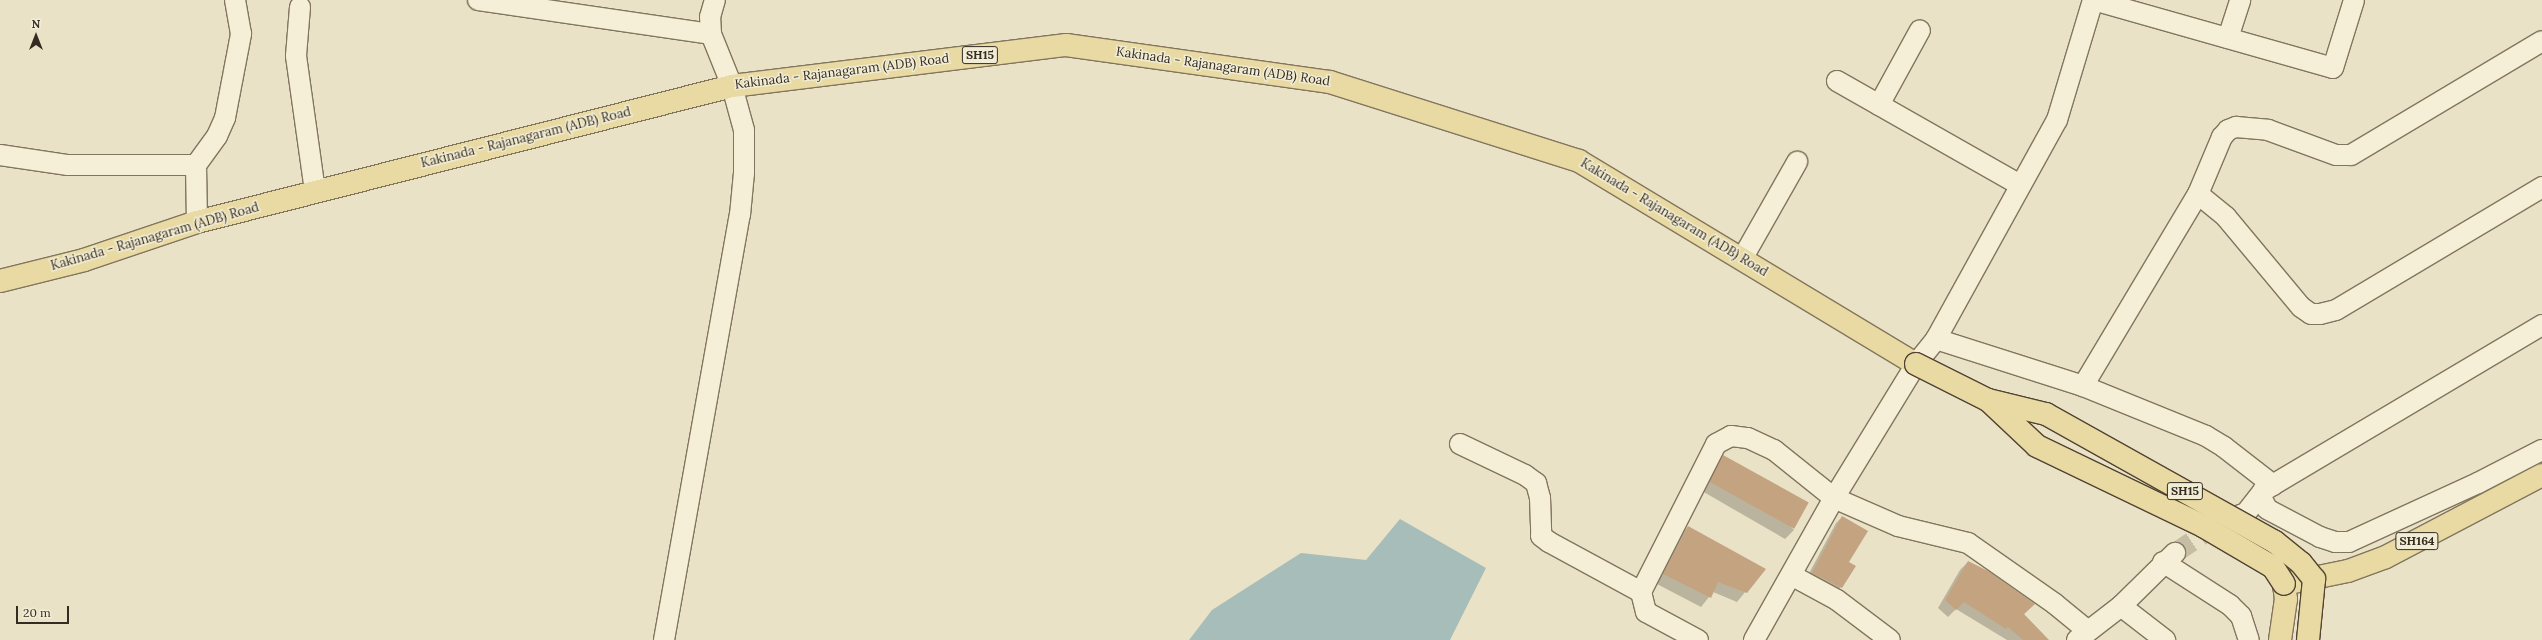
<!DOCTYPE html>
<html>
<head>
<meta charset="utf-8">
<style>
  body { margin:0 }
  #map { position:relative; width:2542px; height:640px; overflow:hidden; background:#e9e2c6; font-family:Lora,serif }
  div>[style] { position:absolute }
  .water>* { inset:0; background:#a7bdb9 }
  .shadow>* { inset:0; background:#0003 }
  .building>* { inset:0; background:#c3a380; transform-origin:0 0 }
  .minor-tunnel>* { height:20px; margin-top:-10px; transform-origin:0; background:repeating-linear-gradient(90deg,#c5bea5 0 20px,transparent 0 30px) }
  .roads { filter:drop-shadow(1px 0 #82755e) drop-shadow(-1px 0 #82755e) drop-shadow(0 1px #82755e) drop-shadow(0 -1px #82755e) }
  .minor>* { height:20px; margin:-10px; padding:0 10px; transform-origin:10px; border-radius:10px; background:#f5efd8 }
  .major>* { height:22px; margin:-11px; padding:0 11px; transform-origin:11px; border-radius:11px; background:#e8daa2 }
  .bridges { filter:drop-shadow(1px 0 #514331) drop-shadow(-1px 0 #514331) drop-shadow(0 1px #514331) drop-shadow(0 -1px #514331) }
  .major-bridge>* { height:22px; margin:-11px; padding:0 11px; transform-origin:11px; border-radius:11px; background:#e8daa2 }
  span { translate:-50% -50%; white-space:nowrap; text-align:center; line-height:1.15; -webkit-text-stroke:3px #f1ecd5; paint-order:stroke }
  .shield-label span { padding:1px 3px; background:#f1ecd5; border:1px solid; border-radius:3px; -webkit-text-stroke-width:0 }
  .shield-label { font-size:12px; color:#342c20; font-weight:700 }
  .street-label { font-size:13px; color:#342c20 }
  .north { position:absolute; left:16px; top:16px; width:40px; height:40px; -webkit-text-stroke:3px #f1ecd5; paint-order:stroke; rotate:0deg; font-size:11px; font-weight:700; line-height:16px; text-align:center; color:#342c20 }
  .north::after { content:''; display:block; margin:auto; width:14px; height:18px; background:#342c20; clip-path:polygon(50% 0,100% 100%,50% 72%,0 100%) }
  .scale { position:absolute; left:16px; top:606px; width:53px; height:18px; box-sizing:border-box; border:2px solid #342c20; border-top:0; padding-left:5px; font-size:12px; line-height:14px; white-space:nowrap; color:#342c20; -webkit-text-stroke:3px #f1ecd5; paint-order:stroke }
</style>
</head>
<body>
<div id="map">
  <div class="water">
    <i style="clip-path:polygon(1400px 519px,1486px 568px,1450px 640px,1189px 640px,1212px 610px,1301px 553px,1366px 560px)"></i>
  </div>
  <div class="shadow">
    <i style="clip-path:polygon(1724px 456px,1794px 530px,1785px 539px,1702px 491px,1715px 465px)"></i>
    <i style="clip-path:polygon(1842px 517px,1847px 563px,1841px 587px,1835px 593px,1806px 579px,1836px 523px)"></i>
    <i style="clip-path:polygon(1688px 527px,1764px 569px,1737px 602px,1713px 592px,1701px 607px,1655px 583px,1679px 536px)"></i>
    <i style="clip-path:polygon(1968px 562px,2034px 604px,2023px 615px,2048px 640px,2007px 640px,1956px 609px,1948px 617px,1938px 608px,1960px 570px)"></i>
  </div>
  <div class="building">
    <i style="left:1723px;top:455px;width:98px;height:30px;rotate:29deg"></i>
    <i style="clip-path:polygon(1842px 516px,1868px 531px,1849px 562px,1856px 566px,1842px 588px,1812px 573px)"></i>
    <i style="clip-path:polygon(1688px 526px,1766px 569px,1747px 593px,1718px 582px,1711px 598px,1663px 574px)"></i>
    <i style="clip-path:polygon(1968px 561px,1988px 571px,2035px 604px,2024px 614px,2049px 640px,2023px 640px,2008px 627px,2006px 629px,1964px 602px,1956px 610px,1945px 600px)"></i>
  </div>
  <div class="minor-tunnel">
    <i style="left:2175px;top:553px;width:55px;rotate:-34deg"></i>
  </div>
  <div class="roads">
    <div class="minor">
      <i style="left:478px;top:0;width:235px;rotate:8.3deg"></i>
      <i style="left:2093px;top:0;width:249px;rotate:15.8deg"></i>
      <i style="left:2333px;top:68px;width:71px;rotate:-72.8deg"></i>
      <i style="left:300px;top:7px;width:49px;rotate:94.7deg"></i>
      <i style="left:296px;top:56px;width:137px;rotate:82deg"></i>
      <i style="left:2228px;top:38px;width:40px;rotate:-72deg"></i>
      <i style="left:1837px;top:81px;width:210px;rotate:29.6deg"></i>
      <i style="left:1879px;top:105px;width:85px;rotate:-61.3deg"></i>
      <i style="left:0;top:155px;width:69px;rotate:8.4deg"></i>
      <i style="left:68px;top:165px;width:128px"></i>
      <i style="left:2198px;top:194px;width:36px;rotate:39deg"></i>
      <i style="left:2226px;top:217px;width:117px;rotate:50.2deg"></i>
      <i style="left:2301px;top:307px;width:12px;rotate:35deg"></i>
      <i style="left:2311px;top:314px;width:9px"></i>
      <i style="left:2320px;top:314px;width:16px;rotate:-14deg"></i>
      <i style="left:2336px;top:310px;width:240px;rotate:-30.8deg"></i>
      <i style="left:197px;top:222px;width:57px;rotate:-91deg"></i>
      <i style="left:196px;top:165px;width:36px;rotate:-54deg"></i>
      <i style="left:217px;top:136px;width:20px;rotate:-66deg"></i>
      <i style="left:225px;top:118px;width:86px;rotate:-79.2deg"></i>
      <i style="left:241px;top:34px;width:35px;rotate:-100deg"></i>
      <i style="left:1742px;top:259px;width:112px;rotate:-60.4deg"></i>
      <i style="left:2542px;top:325px;width:313px;rotate:149.3deg"></i>
      <i style="left:2273px;top:485px;width:12px;rotate:149deg"></i>
      <i style="left:2263px;top:491px;width:6px;rotate:108deg"></i>
      <i style="left:2261px;top:497px;width:13px;rotate:63deg"></i>
      <i style="left:2267px;top:509px;width:60px;rotate:27.8deg"></i>
      <i style="left:2320px;top:537px;width:16px;rotate:18deg"></i>
      <i style="left:2335px;top:542px;width:14px"></i>
      <i style="left:2349px;top:542px;width:142px;rotate:-24.6deg"></i>
      <i style="left:2478px;top:483px;width:72px;rotate:-27.3deg"></i>
      <i style="left:1936px;top:339px;width:154px;rotate:17.7deg"></i>
      <i style="left:2083px;top:386px;width:133px;rotate:22.1deg"></i>
      <i style="left:2206px;top:436px;width:21px;rotate:31deg"></i>
      <i style="left:2224px;top:447px;width:62px;rotate:37.8deg"></i>
      <i style="left:2083px;top:386px;width:224px;rotate:-59.1deg"></i>
      <i style="left:2198px;top:194px;width:62px;rotate:-67.2deg"></i>
      <i style="left:2222px;top:137px;width:9px;rotate:-49deg"></i>
      <i style="left:2228px;top:130px;width:9px;rotate:-21deg"></i>
      <i style="left:2236px;top:127px;width:32px;rotate:5deg"></i>
      <i style="left:2268px;top:130px;width:72px;rotate:20.2deg"></i>
      <i style="left:2336px;top:155px;width:15px"></i>
      <i style="left:2351px;top:155px;width:222px;rotate:-30.8deg"></i>
      <i style="left:1460px;top:444px;width:72px;rotate:25.5deg"></i>
      <i style="left:1525px;top:475px;width:14px;rotate:36deg"></i>
      <i style="left:1536px;top:483px;width:16px;rotate:75deg"></i>
      <i style="left:1540px;top:498px;width:38px;rotate:88deg"></i>
      <i style="left:1541px;top:536px;width:10px;rotate:37deg"></i>
      <i style="left:1549px;top:542px;width:105px;rotate:28.5deg"></i>
      <i style="left:2222px;top:521px;width:25px;rotate:-18deg"></i>
      <i style="left:2246px;top:513px;width:28px;rotate:-52deg"></i>
      <i style="left:2163px;top:562px;width:80px;rotate:32.7deg"></i>
      <i style="left:2230px;top:605px;width:16px;rotate:45deg"></i>
      <i style="left:2241px;top:616px;width:25px;rotate:72deg"></i>
      <i style="left:1791px;top:575px;width:52px;rotate:28.5deg"></i>
      <i style="left:1837px;top:600px;width:66px;rotate:37deg"></i>
      <i style="left:2121px;top:606px;width:56px;rotate:37.7deg"></i>
      <i style="left:664px;top:640px;width:432px;rotate:-79.9deg"></i>
      <i style="left:740px;top:215px;width:42px;rotate:-84.6deg"></i>
      <i style="left:744px;top:173px;width:43px;rotate:-90deg"></i>
      <i style="left:744px;top:130px;width:46px;rotate:-105.3deg"></i>
      <i style="left:732px;top:86px;width:56px;rotate:-112deg"></i>
      <i style="left:711px;top:34px;width:17px;rotate:-93deg"></i>
      <i style="left:710px;top:17px;width:18px;rotate:-74deg"></i>
      <i style="left:1698px;top:640px;width:59px;rotate:-151.7deg"></i>
      <i style="left:1646px;top:612px;width:21px;rotate:-104deg"></i>
      <i style="left:1641px;top:592px;width:166px;rotate:-63.1deg"></i>
      <i style="left:1716px;top:444px;width:17px;rotate:-28deg"></i>
      <i style="left:1731px;top:436px;width:17px;rotate:7deg"></i>
      <i style="left:1748px;top:438px;width:29px;rotate:25deg"></i>
      <i style="left:1774px;top:450px;width:77px;rotate:38.7deg"></i>
      <i style="left:1834px;top:498px;width:70px;rotate:23.6deg"></i>
      <i style="left:1898px;top:526px;width:72px;rotate:13.7deg"></i>
      <i style="left:1968px;top:543px;width:106px;rotate:35deg"></i>
      <i style="left:2055px;top:604px;width:43px;rotate:39.3deg"></i>
      <i style="left:1754px;top:640px;width:163px;rotate:-60.6deg"></i>
      <i style="left:1834px;top:498px;width:157px;rotate:-58.5deg"></i>
      <i style="left:1916px;top:364px;width:32px;rotate:-51deg"></i>
      <i style="left:1936px;top:339px;width:250px;rotate:-61.1deg"></i>
      <i style="left:2057px;top:120px;width:125px;rotate:-73.3deg"></i>
      <i style="left:2077px;top:640px;width:56px;rotate:-37.7deg"></i>
      <i style="left:2121px;top:606px;width:76px;rotate:-44.5deg"></i>
    </div>
    <div class="major">
      <i style="left:0;top:281px;width:87px;rotate:-14deg"></i>
      <i style="left:84px;top:260px;width:119px;rotate:-18.6deg"></i>
      <i style="left:197px;top:222px;width:552px;rotate:-14.26deg"></i>
      <i style="left:732px;top:86px;width:337px;rotate:-7deg"></i>
      <i style="left:1066px;top:45px;width:267px;rotate:8deg"></i>
      <i style="left:1330px;top:82px;width:261px;rotate:17.6deg"></i>
      <i style="left:1579px;top:161px;width:393px;rotate:31.1deg"></i>
      <i style="left:2280px;top:640px;width:41px;rotate:-81.7deg"></i>
      <i style="left:2286px;top:599px;width:15px;rotate:-98deg"></i>
      <i style="left:2284px;top:584px;width:65px;rotate:-11.5deg"></i>
      <i style="left:2348px;top:571px;width:40px;rotate:-20.2deg"></i>
      <i style="left:2386px;top:557px;width:176px;rotate:-27.7deg"></i>
    </div>
  </div>
  <div class="bridges">
    <div class="major-bridge">
      <i style="left:1916px;top:364px;width:80px;rotate:26.6deg"></i>
      <i style="left:1988px;top:400px;width:67px;rotate:43.2deg"></i>
      <i style="left:2037px;top:446px;width:184px;rotate:25.7deg"></i>
      <i style="left:2203px;top:526px;width:81px;rotate:30.4deg"></i>
      <i style="left:2273px;top:567px;width:20px;rotate:57deg"></i>
      <i style="left:1988px;top:400px;width:60px;rotate:13.6deg"></i>
      <i style="left:2046px;top:414px;width:262px;rotate:29.2deg"></i>
      <i style="left:2275px;top:542px;width:33px;rotate:39deg"></i>
      <i style="left:2301px;top:563px;width:21px;rotate:51deg"></i>
      <i style="left:2314px;top:579px;width:61px;rotate:95.6deg"></i>
    </div>
  </div>
  <div class="shield-label">
    <span style="left:980px;top:55px">SH15</span>
    <span style="left:2185px;top:491px">SH15</span>
    <span style="left:2417px;top:541px">SH164</span>
  </div>
  <div class="street-label">
    <span style="left:1223px;top:67px;rotate:8deg">Kakinada - Rajanagaram (ADB) Road</span>
    <span style="left:842px;top:72px;rotate:-7deg">Kakinada - Rajanagaram (ADB) Road</span>
    <span style="left:526px;top:138px;rotate:-14deg">Kakinada - Rajanagaram (ADB) Road</span>
    <span style="left:1674px;top:218px;rotate:31deg">Kakinada - Rajanagaram (ADB) Road</span>
    <span style="left:155px;top:237px;rotate:-16deg">Kakinada - Rajanagaram (ADB) Road</span>
  </div>
  <div class="north">N</div>
  <div class="scale">20 m</div>
</div>
</body>
</html>
